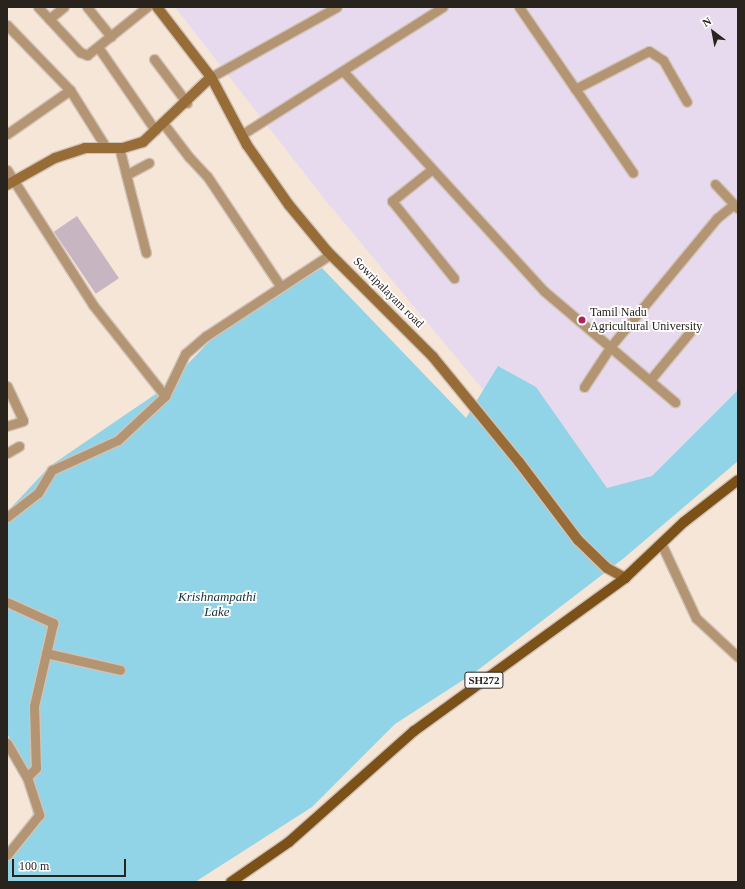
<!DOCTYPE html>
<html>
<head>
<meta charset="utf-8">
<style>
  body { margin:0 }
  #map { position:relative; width:745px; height:889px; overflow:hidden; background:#f6e6d8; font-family:"Times New Roman",serif }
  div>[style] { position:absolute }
  .education>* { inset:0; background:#e7daee }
  .water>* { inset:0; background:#91d4e7 }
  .building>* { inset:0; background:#c7b6c2; transform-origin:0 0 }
  .roads { filter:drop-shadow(1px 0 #d1c3b7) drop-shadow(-1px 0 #d1c3b7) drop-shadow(0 1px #d1c3b7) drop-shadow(0 -1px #d1c3b7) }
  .street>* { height:9px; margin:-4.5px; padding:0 4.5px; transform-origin:4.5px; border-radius:4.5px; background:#b39573 }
  .secondary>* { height:10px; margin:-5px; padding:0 5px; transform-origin:5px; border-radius:5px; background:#976c36 }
  .primary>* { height:10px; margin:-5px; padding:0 5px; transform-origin:5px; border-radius:5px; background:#7b5118 }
  .dots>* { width:11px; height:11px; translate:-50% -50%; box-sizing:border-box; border:2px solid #fff; border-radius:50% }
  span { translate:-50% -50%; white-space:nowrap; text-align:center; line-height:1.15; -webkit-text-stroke:3.5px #fff; paint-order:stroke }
  .shield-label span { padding:1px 3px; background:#fff; border:1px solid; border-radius:3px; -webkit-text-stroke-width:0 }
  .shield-label { font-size:11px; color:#29231e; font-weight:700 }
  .street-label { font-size:12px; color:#29231e }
  .poi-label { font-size:12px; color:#29231e }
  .left { translate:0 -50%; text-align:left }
  .water-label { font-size:13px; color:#0d2f37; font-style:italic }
  .frame { position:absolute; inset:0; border:8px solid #29231e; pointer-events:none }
  .north { position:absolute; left:693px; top:12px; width:40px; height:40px; -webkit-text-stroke:3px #fff; paint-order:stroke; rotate:328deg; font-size:11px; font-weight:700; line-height:16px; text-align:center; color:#29231e }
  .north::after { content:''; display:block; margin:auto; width:14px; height:18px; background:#29231e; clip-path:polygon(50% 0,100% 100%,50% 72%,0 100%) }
  .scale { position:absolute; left:12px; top:859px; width:114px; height:18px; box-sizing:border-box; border:2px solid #29231e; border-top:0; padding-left:5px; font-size:12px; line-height:14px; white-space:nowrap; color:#29231e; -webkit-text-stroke:3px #fff; paint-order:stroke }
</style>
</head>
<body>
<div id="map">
  <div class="education">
    <i style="clip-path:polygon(175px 7px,738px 7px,738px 445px,618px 552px,322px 196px)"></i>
  </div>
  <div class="water">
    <i style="clip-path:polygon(322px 268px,466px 418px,498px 366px,536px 387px,607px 488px,652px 476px,738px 390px,738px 461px,624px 558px,474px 673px,395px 724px,312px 807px,195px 882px,7px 882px,7px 855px,33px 830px,32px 785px,7px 733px,7px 512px,50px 466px,166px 387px,220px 330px)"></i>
  </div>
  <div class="building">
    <i style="left:77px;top:216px;width:75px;height:28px;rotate:56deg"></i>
  </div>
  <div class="roads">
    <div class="street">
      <i style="left:38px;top:7px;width:62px;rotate:47deg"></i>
      <i style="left:80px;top:52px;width:8px;rotate:23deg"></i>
      <i style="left:87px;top:55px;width:77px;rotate:-38.7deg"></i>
      <i style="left:87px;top:7px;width:38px;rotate:51deg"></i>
      <i style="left:519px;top:7px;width:201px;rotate:55.5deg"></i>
      <i style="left:49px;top:19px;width:19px;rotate:-39deg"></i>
      <i style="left:7px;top:25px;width:91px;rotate:45.9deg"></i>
      <i style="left:70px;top:90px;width:66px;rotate:58deg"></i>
      <i style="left:98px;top:47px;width:101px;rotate:55.5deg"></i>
      <i style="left:154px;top:59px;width:55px;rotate:53.1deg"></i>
      <i style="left:343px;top:71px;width:298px;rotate:47.6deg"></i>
      <i style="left:544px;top:291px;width:172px;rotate:40.3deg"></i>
      <i style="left:211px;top:77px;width:144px;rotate:-29.1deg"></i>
      <i style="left:575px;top:89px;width:83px;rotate:-27.2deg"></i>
      <i style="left:649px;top:51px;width:17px;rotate:33deg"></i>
      <i style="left:663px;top:60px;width:48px;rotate:60.3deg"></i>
      <i style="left:163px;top:123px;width:43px;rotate:52.6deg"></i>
      <i style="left:189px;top:157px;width:26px;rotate:47deg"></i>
      <i style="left:207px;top:176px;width:133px;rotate:56.3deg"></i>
      <i style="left:7px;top:134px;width:77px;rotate:-34.9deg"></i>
      <i style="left:241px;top:135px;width:239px;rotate:-32.4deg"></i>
      <i style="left:119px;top:147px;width:109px;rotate:75.7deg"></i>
      <i style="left:7px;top:170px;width:160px;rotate:57.5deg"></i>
      <i style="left:93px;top:305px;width:116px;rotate:51.6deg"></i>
      <i style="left:431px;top:170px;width:50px;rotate:141.5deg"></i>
      <i style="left:392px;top:201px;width:99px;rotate:51.2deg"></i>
      <i style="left:126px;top:175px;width:26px;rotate:-28deg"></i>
      <i style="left:715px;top:184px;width:33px;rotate:47deg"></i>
      <i style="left:650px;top:380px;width:70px;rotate:-50.2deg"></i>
      <i style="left:7px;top:386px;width:38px;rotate:65deg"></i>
      <i style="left:23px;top:421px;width:17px;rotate:163deg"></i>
      <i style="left:584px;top:387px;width:49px;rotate:-56.6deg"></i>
      <i style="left:611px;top:346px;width:166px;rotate:-50.4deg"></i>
      <i style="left:717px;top:218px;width:21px;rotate:-39deg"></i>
      <i style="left:7px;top:453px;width:14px;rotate:-30deg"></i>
      <i style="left:7px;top:517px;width:39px;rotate:-38deg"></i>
      <i style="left:38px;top:493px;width:27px;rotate:-59deg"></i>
      <i style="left:52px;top:470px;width:72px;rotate:-24.4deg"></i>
      <i style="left:118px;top:440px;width:64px;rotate:-43.1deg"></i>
      <i style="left:165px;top:396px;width:47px;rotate:-64.5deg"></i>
      <i style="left:185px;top:354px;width:28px;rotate:-41deg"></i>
      <i style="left:206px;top:336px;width:149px;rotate:-33.3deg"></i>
      <i style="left:661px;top:543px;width:83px;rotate:65deg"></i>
      <i style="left:696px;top:618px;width:57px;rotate:42.9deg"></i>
      <i style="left:7px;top:602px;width:51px;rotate:24.5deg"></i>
      <i style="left:53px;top:623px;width:85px;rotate:102.9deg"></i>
      <i style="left:34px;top:706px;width:62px;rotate:88.2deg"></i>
      <i style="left:36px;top:768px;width:13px;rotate:135deg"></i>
      <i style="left:46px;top:653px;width:76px;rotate:12.9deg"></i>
      <i style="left:7px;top:743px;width:39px;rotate:60deg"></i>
      <i style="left:27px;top:777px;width:40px;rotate:72deg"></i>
      <i style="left:39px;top:815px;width:51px;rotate:128.7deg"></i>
    </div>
    <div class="secondary">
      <i style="left:157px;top:7px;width:88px;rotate:52.4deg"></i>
      <i style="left:211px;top:77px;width:77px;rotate:62.1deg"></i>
      <i style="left:247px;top:145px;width:73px;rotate:55deg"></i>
      <i style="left:289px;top:205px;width:60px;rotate:50.4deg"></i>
      <i style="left:327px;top:251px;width:150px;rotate:45deg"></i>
      <i style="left:433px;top:357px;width:136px;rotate:50.7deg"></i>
      <i style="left:519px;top:462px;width:98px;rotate:52.9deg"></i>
      <i style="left:578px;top:540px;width:40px;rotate:44deg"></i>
      <i style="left:607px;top:568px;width:21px;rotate:29deg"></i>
      <i style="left:7px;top:185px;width:55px;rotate:-29.4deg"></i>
      <i style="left:55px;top:158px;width:32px;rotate:-18deg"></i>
      <i style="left:85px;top:148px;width:38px"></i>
      <i style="left:123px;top:148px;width:21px;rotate:-17deg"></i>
      <i style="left:143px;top:142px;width:94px;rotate:-43.7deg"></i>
    </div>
    <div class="primary">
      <i style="left:231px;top:882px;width:70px;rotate:-34.6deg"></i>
      <i style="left:289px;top:842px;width:167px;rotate:-41.6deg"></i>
      <i style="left:414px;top:731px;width:261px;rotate:-35.9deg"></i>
      <i style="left:625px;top:578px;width:81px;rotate:-43.5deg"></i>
      <i style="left:684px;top:522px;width:68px;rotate:-37.9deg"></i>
    </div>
  </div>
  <div class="dots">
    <i style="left:582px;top:320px;background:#b02259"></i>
  </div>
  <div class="shield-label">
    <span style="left:484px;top:680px">SH272</span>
  </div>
  <div class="street-label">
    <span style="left:388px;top:293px;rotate:45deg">Sowripalayam road</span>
  </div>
  <div class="poi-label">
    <span class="left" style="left:590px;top:320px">Tamil Nadu<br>Agricultural University</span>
  </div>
  <div class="water-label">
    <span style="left:217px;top:605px">Krishnampathi<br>Lake</span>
  </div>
  <div class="frame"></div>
  <div class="north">N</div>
  <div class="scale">100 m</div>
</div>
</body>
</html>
